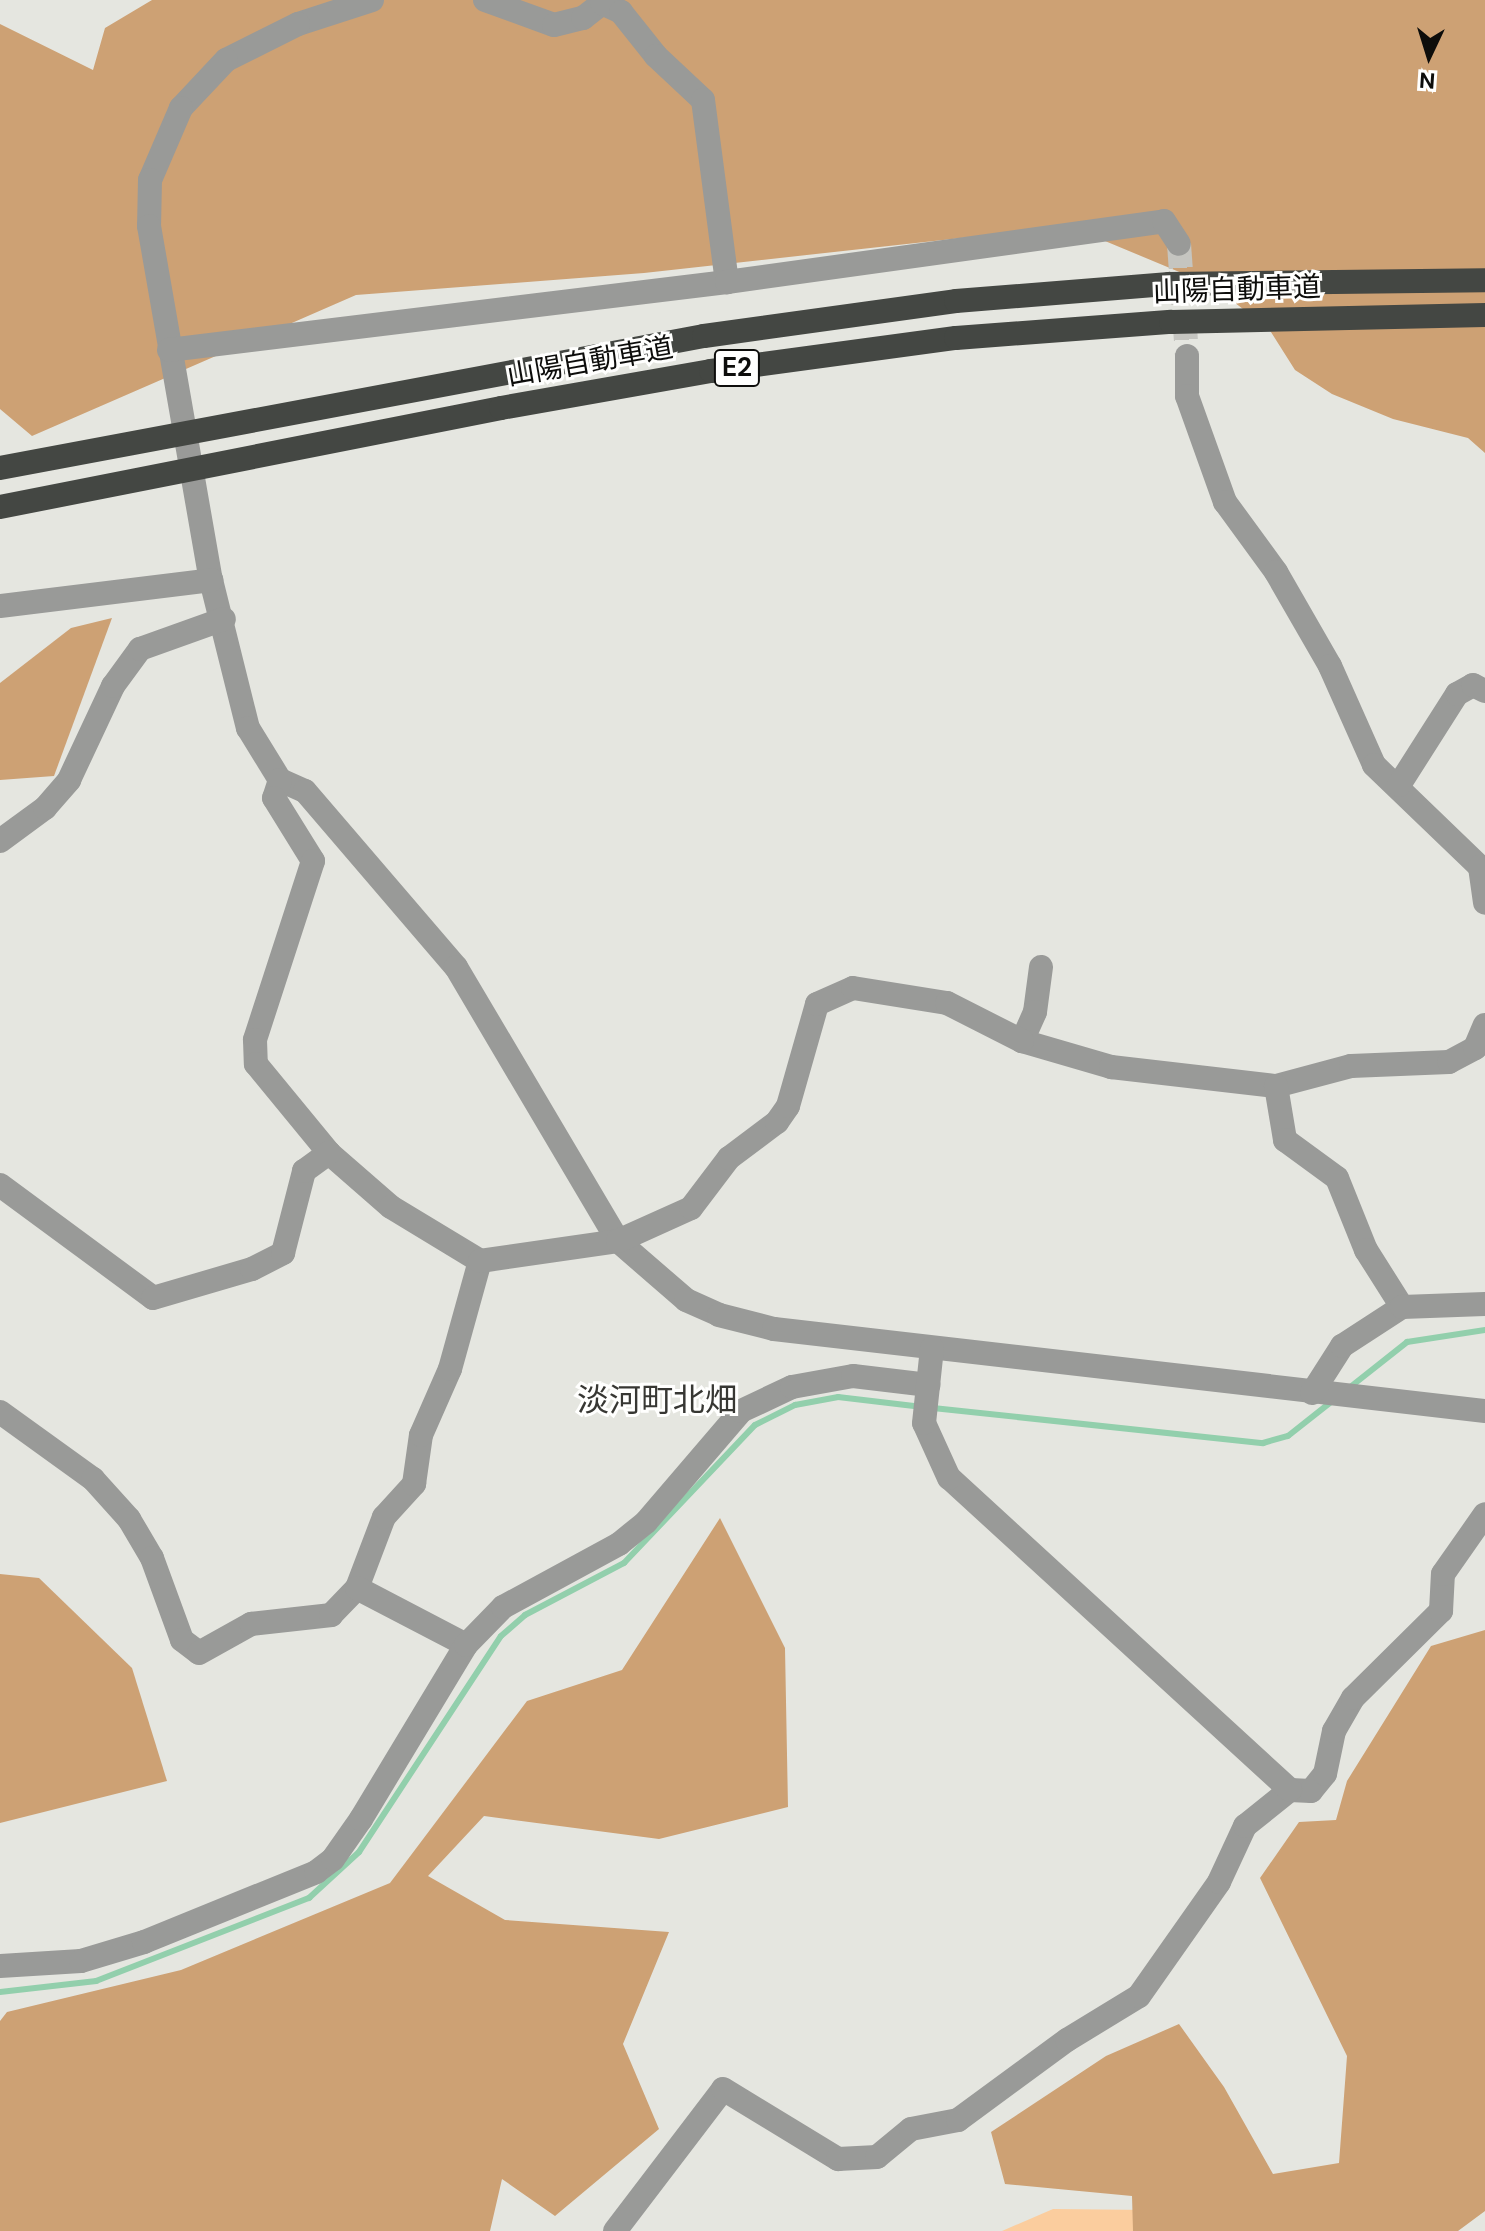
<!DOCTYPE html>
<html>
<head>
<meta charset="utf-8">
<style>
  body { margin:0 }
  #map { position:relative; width:1485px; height:2231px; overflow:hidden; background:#e5e6e0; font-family:"DM Sans","Noto Sans JP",sans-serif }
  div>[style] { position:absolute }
  .green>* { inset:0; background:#fbcd9e }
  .forest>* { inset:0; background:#cda174 }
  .stream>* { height:6px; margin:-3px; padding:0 3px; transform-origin:3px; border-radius:3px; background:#92cfac }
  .minor-tunnel>* { height:24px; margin-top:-12px; transform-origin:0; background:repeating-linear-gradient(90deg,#c5c5c0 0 24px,transparent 0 36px) }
  .minor>* { height:24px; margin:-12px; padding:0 12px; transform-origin:12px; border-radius:12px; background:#999a98 }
  .highway>* { height:24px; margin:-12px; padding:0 12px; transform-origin:12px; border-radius:12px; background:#444743 }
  span { translate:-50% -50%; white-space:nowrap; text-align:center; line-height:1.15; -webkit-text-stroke:6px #fffffe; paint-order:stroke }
  .shield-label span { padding:2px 6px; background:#fffffe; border:2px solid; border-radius:6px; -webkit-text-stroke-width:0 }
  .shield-label { font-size:26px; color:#0d0d0b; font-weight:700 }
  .street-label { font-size:28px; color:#0d0d0b }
  .quarter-label { font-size:32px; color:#373733 }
  .north { position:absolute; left:1389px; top:16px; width:80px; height:80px; -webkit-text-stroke:6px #fffffe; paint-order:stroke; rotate:184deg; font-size:22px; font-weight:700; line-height:32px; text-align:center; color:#0d0d0b }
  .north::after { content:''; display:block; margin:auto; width:28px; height:36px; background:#0d0d0b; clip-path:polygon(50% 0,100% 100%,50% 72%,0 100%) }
</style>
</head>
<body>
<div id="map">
  <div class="green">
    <i style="clip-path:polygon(1053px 2209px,1149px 2210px,1150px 2231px,1002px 2231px)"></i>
  </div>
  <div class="forest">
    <i style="clip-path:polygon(152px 0,1485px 0,1485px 453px,1468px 438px,1393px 419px,1332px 394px,1295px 370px,1269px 329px,1213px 286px,1069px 226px,644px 273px,356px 295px,32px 436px,0 409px,0 24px,93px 70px,105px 28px)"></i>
    <i style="clip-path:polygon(112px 618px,54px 776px,0 780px,0 683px,71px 628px)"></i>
    <i style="clip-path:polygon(720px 1518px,785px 1648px,788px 1807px,659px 1839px,484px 1816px,428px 1876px,505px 1920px,669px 1932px,623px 2044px,659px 2129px,555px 2216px,502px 2179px,490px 2231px,0 2231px,0 2021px,7px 2012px,181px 1970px,390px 1883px,527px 1701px,622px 1670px)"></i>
    <i style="clip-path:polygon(0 1574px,39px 1578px,132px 1668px,167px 1781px,0 1823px)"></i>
    <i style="clip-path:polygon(1485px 1630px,1485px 2211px,1458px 2231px,1133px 2231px,1132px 2196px,1005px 2184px,991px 2132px,1106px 2056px,1179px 2024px,1224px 2087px,1273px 2174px,1339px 2163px,1347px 2056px,1260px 1878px,1299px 1822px,1336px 1820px,1347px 1781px,1431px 1646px)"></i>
  </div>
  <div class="stream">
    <i style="left:1349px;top:1388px;width:74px;rotate:-38.4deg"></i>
    <i style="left:1407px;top:1342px;width:79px;rotate:-8.7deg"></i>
    <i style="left:933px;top:1408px;width:332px;rotate:6.1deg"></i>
    <i style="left:1263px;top:1443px;width:26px;rotate:-16deg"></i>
    <i style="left:1288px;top:1436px;width:55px;rotate:-38.3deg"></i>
    <i style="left:0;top:1992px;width:97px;rotate:-6.5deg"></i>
    <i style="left:96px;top:1981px;width:229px;rotate:-21.3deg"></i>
    <i style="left:309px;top:1898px;width:68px;rotate:-42.6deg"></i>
    <i style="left:359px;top:1852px;width:258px;rotate:-56.7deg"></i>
    <i style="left:501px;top:1636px;width:32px;rotate:-41deg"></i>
    <i style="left:525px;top:1615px;width:112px;rotate:-27.7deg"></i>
    <i style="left:624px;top:1563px;width:190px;rotate:-46.5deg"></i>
    <i style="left:755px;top:1425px;width:45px;rotate:-26.6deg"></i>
    <i style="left:795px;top:1405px;width:44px;rotate:-10.5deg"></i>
    <i style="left:838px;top:1397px;width:85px;rotate:6.8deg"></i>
  </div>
  <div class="minor-tunnel">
    <i style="left:1179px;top:244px;width:112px;rotate:85.9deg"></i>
  </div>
  <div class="minor">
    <i style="left:372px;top:0;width:78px;rotate:162deg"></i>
    <i style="left:298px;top:24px;width:80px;rotate:153.4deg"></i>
    <i style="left:226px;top:60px;width:66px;rotate:133.2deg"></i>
    <i style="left:181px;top:108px;width:78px;rotate:113.3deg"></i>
    <i style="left:150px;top:180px;width:46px;rotate:91.2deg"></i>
    <i style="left:149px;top:226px;width:359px;rotate:80.1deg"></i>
    <i style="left:211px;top:580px;width:153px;rotate:76deg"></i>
    <i style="left:248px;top:728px;width:61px;rotate:58.4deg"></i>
    <i style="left:280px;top:780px;width:27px;rotate:24deg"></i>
    <i style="left:305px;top:791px;width:232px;rotate:49.4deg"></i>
    <i style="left:456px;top:967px;width:318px;rotate:59.4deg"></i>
    <i style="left:618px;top:1241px;width:90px;rotate:40.9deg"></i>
    <i style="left:686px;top:1300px;width:36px;rotate:24deg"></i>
    <i style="left:719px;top:1315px;width:57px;rotate:14.3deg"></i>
    <i style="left:774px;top:1329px;width:716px;rotate:6.58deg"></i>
    <i style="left:485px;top:0;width:73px;rotate:19.9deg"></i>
    <i style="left:554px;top:25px;width:30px;rotate:-14deg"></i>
    <i style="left:583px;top:18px;width:24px;rotate:-38deg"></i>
    <i style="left:602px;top:3px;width:21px;rotate:25deg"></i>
    <i style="left:621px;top:12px;width:56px;rotate:51.5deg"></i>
    <i style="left:656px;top:56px;width:64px;rotate:43.1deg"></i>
    <i style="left:703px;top:100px;width:184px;rotate:82.5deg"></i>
    <i style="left:169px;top:350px;width:562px;rotate:-6.95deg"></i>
    <i style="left:727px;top:282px;width:441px;rotate:-7.9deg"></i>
    <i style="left:1164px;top:221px;width:27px;rotate:57deg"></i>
    <i style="left:1187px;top:356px;width:40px;rotate:90deg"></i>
    <i style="left:1187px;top:396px;width:113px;rotate:70.3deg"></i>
    <i style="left:1225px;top:502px;width:87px;rotate:53.9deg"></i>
    <i style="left:1276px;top:572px;width:108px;rotate:60.1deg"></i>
    <i style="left:1330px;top:666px;width:108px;rotate:66deg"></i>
    <i style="left:1374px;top:765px;width:147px;rotate:43.9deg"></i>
    <i style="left:1480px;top:867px;width:36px;rotate:82deg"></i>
    <i style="left:0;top:606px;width:213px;rotate:-7deg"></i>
    <i style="left:280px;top:780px;width:19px;rotate:108deg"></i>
    <i style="left:274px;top:798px;width:74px;rotate:58.2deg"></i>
    <i style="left:313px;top:861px;width:188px;rotate:108deg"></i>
    <i style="left:255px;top:1040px;width:24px;rotate:88deg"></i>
    <i style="left:256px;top:1064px;width:115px;rotate:50.6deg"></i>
    <i style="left:329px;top:1153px;width:82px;rotate:41.1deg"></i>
    <i style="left:391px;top:1207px;width:104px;rotate:31.2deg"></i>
    <i style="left:1399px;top:785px;width:108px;rotate:-57.5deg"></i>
    <i style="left:1457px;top:694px;width:18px;rotate:-29deg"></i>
    <i style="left:1473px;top:685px;width:13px;rotate:27deg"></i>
    <i style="left:0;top:841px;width:56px;rotate:-36.3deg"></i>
    <i style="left:45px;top:808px;width:37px;rotate:-49deg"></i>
    <i style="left:69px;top:780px;width:104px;rotate:-64.9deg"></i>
    <i style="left:113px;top:686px;width:46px;rotate:-53.9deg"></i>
    <i style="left:140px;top:649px;width:89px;rotate:-19.7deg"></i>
    <i style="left:1041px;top:967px;width:45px;rotate:97.6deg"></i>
    <i style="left:1035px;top:1012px;width:32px;rotate:114deg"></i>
    <i style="left:1022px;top:1041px;width:93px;rotate:16.3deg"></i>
    <i style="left:1111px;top:1067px;width:166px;rotate:6.6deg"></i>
    <i style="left:1276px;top:1086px;width:78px;rotate:-14.9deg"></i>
    <i style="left:1351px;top:1066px;width:98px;rotate:-2.3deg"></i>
    <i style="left:1449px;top:1062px;width:30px;rotate:-28deg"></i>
    <i style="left:1475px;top:1048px;width:25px;rotate:-67deg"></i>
    <i style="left:1276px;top:1086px;width:55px;rotate:80.5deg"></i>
    <i style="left:1285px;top:1140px;width:64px;rotate:36.2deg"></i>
    <i style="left:1337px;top:1178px;width:78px;rotate:68.1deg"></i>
    <i style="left:1366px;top:1250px;width:67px;rotate:57.7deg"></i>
    <i style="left:0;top:1185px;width:190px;rotate:36.4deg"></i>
    <i style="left:153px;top:1298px;width:103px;rotate:-16.3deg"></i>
    <i style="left:252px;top:1269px;width:35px;rotate:-27deg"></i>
    <i style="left:283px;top:1253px;width:85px;rotate:-75.6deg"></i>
    <i style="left:304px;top:1171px;width:31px;rotate:-36deg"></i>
    <i style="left:1312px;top:1393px;width:56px;rotate:-57.4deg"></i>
    <i style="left:1342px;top:1346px;width:72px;rotate:-33deg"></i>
    <i style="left:1402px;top:1307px;width:83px;rotate:-2.1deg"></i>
    <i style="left:0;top:1412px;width:115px;rotate:35.8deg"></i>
    <i style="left:93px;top:1479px;width:54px;rotate:48deg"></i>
    <i style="left:129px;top:1519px;width:45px;rotate:59.5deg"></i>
    <i style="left:152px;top:1558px;width:87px;rotate:69.9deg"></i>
    <i style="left:182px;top:1640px;width:21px;rotate:37deg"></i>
    <i style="left:199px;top:1653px;width:60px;rotate:-29.1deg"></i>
    <i style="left:251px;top:1624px;width:81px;rotate:-6.4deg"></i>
    <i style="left:331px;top:1615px;width:37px;rotate:-46deg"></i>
    <i style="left:357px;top:1588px;width:76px;rotate:-69.2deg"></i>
    <i style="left:384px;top:1517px;width:45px;rotate:-47.7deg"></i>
    <i style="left:414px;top:1484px;width:49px;rotate:-81.9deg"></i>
    <i style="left:421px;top:1435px;width:72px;rotate:-66.3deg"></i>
    <i style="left:450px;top:1369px;width:112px;rotate:-74.5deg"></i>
    <i style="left:480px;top:1261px;width:139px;rotate:-8.2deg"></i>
    <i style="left:618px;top:1241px;width:80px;rotate:-24.3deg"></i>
    <i style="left:691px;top:1208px;width:63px;rotate:-52.8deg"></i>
    <i style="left:729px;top:1158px;width:60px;rotate:-36.9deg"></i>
    <i style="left:777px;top:1122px;width:19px;rotate:-55deg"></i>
    <i style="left:788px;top:1106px;width:106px;rotate:-74.1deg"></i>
    <i style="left:817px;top:1004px;width:39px;rotate:-24deg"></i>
    <i style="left:853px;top:988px;width:95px;rotate:9.1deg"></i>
    <i style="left:947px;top:1003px;width:84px;rotate:26.9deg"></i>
    <i style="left:357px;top:1588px;width:123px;rotate:27.6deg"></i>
    <i style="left:1290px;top:1790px;width:21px;rotate:3deg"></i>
    <i style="left:1311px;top:1791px;width:22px;rotate:-51deg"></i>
    <i style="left:1325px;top:1774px;width:44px;rotate:-78.2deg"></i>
    <i style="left:1334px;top:1731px;width:38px;rotate:-60deg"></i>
    <i style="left:1353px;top:1698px;width:124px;rotate:-44.7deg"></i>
    <i style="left:1441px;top:1611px;width:37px;rotate:-87deg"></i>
    <i style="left:1443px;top:1574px;width:73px;rotate:-55deg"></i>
    <i style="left:0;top:1966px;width:81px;rotate:-3.5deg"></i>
    <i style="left:81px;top:1961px;width:66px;rotate:-16.8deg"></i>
    <i style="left:144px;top:1942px;width:186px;rotate:-22.1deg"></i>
    <i style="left:316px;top:1872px;width:21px;rotate:-37deg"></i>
    <i style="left:333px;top:1859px;width:49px;rotate:-55deg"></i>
    <i style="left:361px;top:1819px;width:203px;rotate:-58.9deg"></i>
    <i style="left:466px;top:1645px;width:53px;rotate:-45.8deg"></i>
    <i style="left:503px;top:1607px;width:132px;rotate:-28.5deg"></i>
    <i style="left:619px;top:1544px;width:35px;rotate:-39deg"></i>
    <i style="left:646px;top:1522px;width:146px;rotate:-49.4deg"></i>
    <i style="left:741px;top:1411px;width:56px;rotate:-25.2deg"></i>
    <i style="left:792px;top:1387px;width:62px;rotate:-10.2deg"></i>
    <i style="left:853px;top:1376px;width:76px;rotate:6.8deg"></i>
    <i style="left:615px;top:2231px;width:178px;rotate:-52.7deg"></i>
    <i style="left:723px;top:2089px;width:135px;rotate:31.3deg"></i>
    <i style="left:838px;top:2159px;width:39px;rotate:-3deg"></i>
    <i style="left:877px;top:2157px;width:44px;rotate:-39.5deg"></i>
    <i style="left:911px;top:2129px;width:48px;rotate:-10.8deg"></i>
    <i style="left:958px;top:2120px;width:135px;rotate:-36.3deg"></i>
    <i style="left:1067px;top:2040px;width:84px;rotate:-31.4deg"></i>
    <i style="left:1139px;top:1996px;width:139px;rotate:-54.9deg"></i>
    <i style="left:1219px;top:1882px;width:62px;rotate:-65.1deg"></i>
    <i style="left:1245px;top:1826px;width:58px;rotate:-38.7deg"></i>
    <i style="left:1290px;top:1790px;width:462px;rotate:-137.5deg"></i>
    <i style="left:949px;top:1478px;width:60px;rotate:-114.4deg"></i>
    <i style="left:924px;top:1423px;width:75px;rotate:-83.9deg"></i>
  </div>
  <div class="highway">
    <i style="left:0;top:468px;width:716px;rotate:-10.62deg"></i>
    <i style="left:704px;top:336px;width:254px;rotate:-7.9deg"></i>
    <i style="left:956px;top:301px;width:214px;rotate:-4.6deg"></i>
    <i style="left:1169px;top:284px;width:316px;rotate:-0.7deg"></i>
    <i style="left:0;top:507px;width:511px;rotate:-11.18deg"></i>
    <i style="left:501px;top:408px;width:213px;rotate:-10deg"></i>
    <i style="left:711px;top:371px;width:247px;rotate:-7.7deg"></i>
    <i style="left:956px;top:338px;width:216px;rotate:-4.3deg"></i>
    <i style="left:1171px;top:322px;width:314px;rotate:-1.3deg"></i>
  </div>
  <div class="shield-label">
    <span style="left:737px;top:368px">E2</span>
  </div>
  <div class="street-label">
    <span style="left:1237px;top:290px;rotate:-2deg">山陽自動車道</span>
    <span style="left:590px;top:362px;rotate:-10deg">山陽自動車道</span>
  </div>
  <div class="quarter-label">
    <span style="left:657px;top:1400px">淡河町北畑</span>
  </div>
  <div class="north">N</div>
</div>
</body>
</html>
